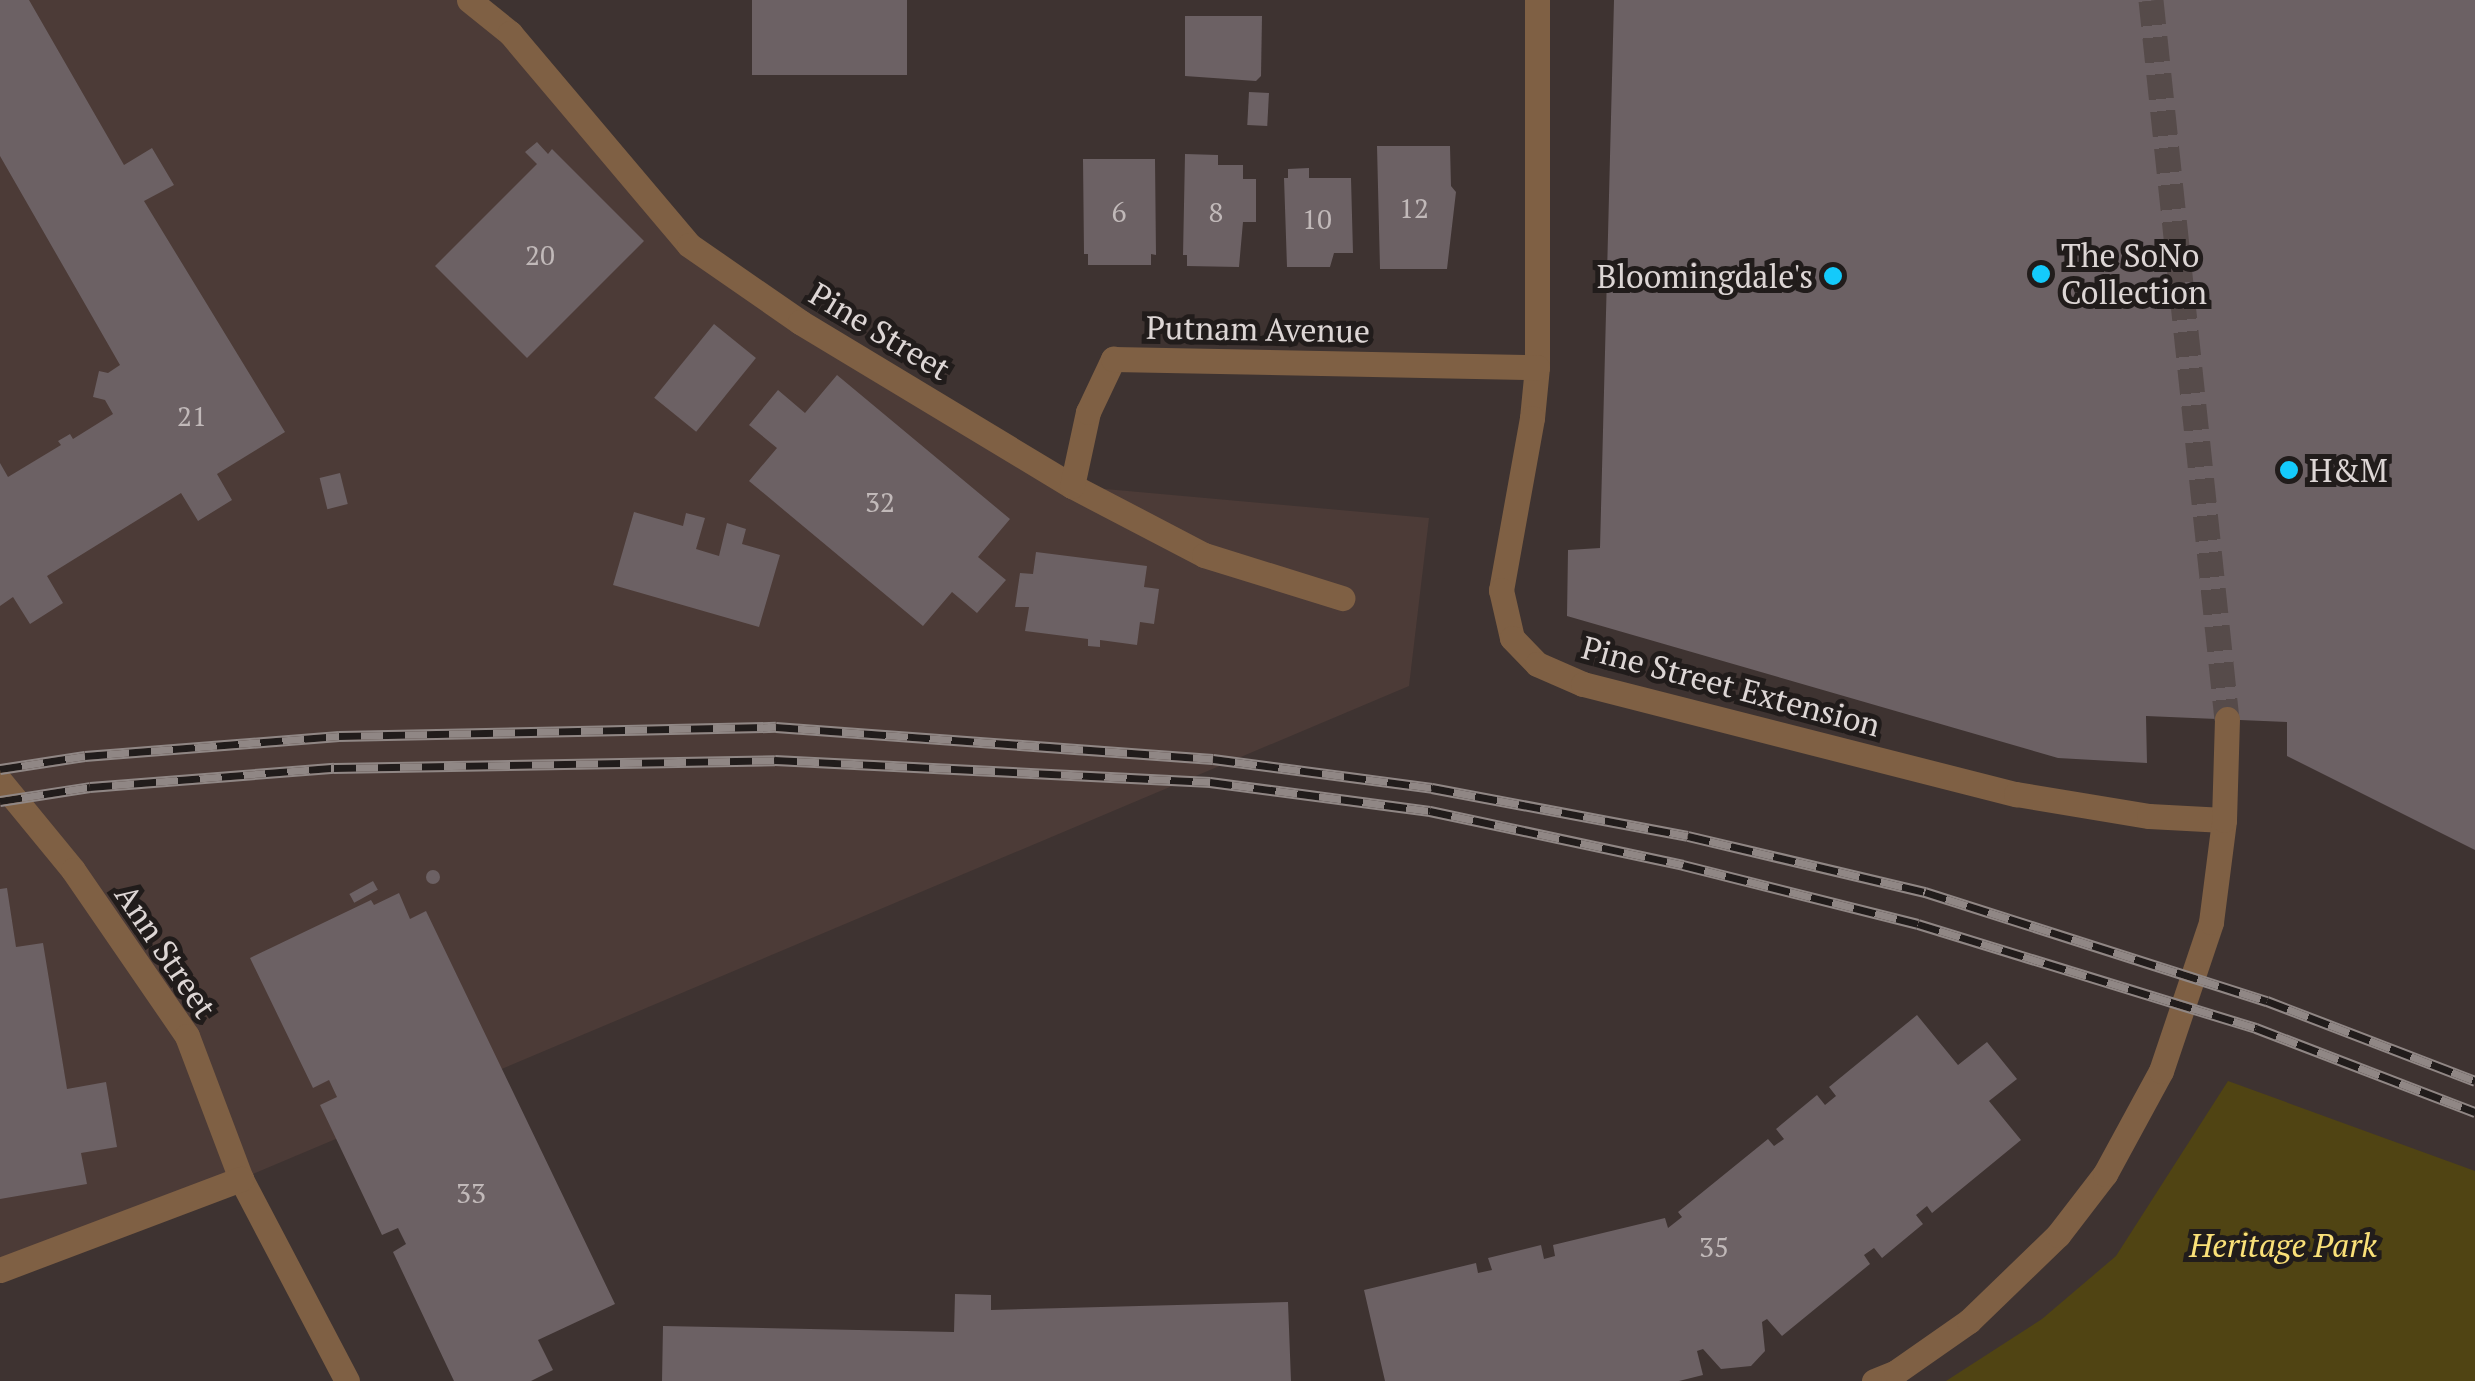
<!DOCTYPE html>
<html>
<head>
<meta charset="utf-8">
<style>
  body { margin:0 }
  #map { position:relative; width:2475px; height:1381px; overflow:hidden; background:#3e3331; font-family:"PT Serif",serif }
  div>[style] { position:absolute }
  .built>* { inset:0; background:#4c3b37 }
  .green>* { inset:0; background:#504413 }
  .building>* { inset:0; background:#6c6164; transform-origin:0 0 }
  .round { border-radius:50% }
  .street-tunnel>* { height:25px; margin-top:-12.5px; transform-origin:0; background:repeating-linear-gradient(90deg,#564b4a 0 25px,transparent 0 37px) }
  .street>* { height:25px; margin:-12.5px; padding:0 12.5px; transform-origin:12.5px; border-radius:12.5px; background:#7f6044 }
  .rail>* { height:11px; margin-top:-5.5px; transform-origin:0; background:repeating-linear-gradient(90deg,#211c1b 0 22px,#908785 0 44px); box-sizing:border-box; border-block:2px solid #908785 }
  .dots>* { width:28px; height:28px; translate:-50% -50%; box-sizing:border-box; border:5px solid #211c1b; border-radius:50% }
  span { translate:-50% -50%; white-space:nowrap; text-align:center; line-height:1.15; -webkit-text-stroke:10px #211c1b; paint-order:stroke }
  .number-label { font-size:28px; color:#c1b9b9 }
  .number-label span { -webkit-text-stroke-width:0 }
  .poi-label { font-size:32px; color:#ddd6d5 }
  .left { translate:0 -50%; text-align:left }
  .right { translate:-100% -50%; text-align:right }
  .street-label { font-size:32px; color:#ddd6d5 }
  .park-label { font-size:32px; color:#fae078; font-style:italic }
</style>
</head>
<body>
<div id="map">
  <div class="built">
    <i style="clip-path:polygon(0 0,469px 0,689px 245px,1072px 486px,1429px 518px,1409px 686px,241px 1179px,0 1270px)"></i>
  </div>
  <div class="green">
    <i style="clip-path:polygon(2228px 1081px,2475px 1171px,2475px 1381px,1946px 1381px,2042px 1319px,2116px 1256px)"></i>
  </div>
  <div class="building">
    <i style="clip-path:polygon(0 0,29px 0,124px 165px,152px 148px,174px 185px,144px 201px,285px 432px,217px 474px,232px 500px,198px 521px,181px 493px,47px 576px,63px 603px,30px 624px,13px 597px,0 606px,0 463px,8px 477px,61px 445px,58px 441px,70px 434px,73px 439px,113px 414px,105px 400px,93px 397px,99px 371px,108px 373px,120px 365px,0 156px)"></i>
    <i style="left:752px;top:0;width:155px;height:75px"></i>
    <i style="clip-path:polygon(1614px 0,2475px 0,2475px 850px,2287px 756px,2287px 722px,2146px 716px,2147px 763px,2058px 758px,1567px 616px,1568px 550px,1600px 548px)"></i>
    <i style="clip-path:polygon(1185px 16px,1262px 16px,1261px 76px,1256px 81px,1185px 76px)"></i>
    <i style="left:1249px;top:92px;width:20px;height:33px;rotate:3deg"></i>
    <i style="clip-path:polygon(537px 142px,548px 154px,552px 149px,644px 241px,527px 358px,435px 266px,537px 164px,525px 152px)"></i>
    <i style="clip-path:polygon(1377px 146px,1450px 146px,1451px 186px,1456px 192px,1447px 269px,1380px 269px)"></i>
    <i style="clip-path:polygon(1185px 154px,1218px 155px,1218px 165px,1243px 165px,1243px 179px,1256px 179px,1256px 222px,1243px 222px,1239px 267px,1187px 266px,1187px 255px,1183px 255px)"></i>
    <i style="clip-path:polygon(1083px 159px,1155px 159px,1156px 255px,1151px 254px,1151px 265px,1088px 265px,1088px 254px,1084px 254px)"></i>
    <i style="clip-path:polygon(1309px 168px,1309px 178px,1351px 178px,1353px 253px,1334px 253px,1330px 267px,1287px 267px,1284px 178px,1288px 178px,1288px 169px)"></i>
    <i style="left:714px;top:324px;width:54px;height:95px;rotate:39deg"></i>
    <i style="clip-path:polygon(837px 375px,1010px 519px,978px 557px,1006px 580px,977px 613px,952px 592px,923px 626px,749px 481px,777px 448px,749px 425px,778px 390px,805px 413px)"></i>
    <i style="left:340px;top:473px;width:32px;height:21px;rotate:76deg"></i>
    <i style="clip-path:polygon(634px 512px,683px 526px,686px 513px,705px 518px,696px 549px,719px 556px,727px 523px,746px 529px,742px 544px,780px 555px,759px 627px,613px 585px)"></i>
    <i style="clip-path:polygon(1036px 552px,1147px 566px,1144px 587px,1159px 589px,1154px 624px,1140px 622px,1137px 645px,1100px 640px,1100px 647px,1088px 646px,1088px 639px,1025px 631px,1029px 607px,1015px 607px,1020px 573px,1033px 574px)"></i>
    <i class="round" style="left:426px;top:870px;width:14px;height:14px"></i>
    <i style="left:373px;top:881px;width:10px;height:27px;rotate:61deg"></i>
    <i style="clip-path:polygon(7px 888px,16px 947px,43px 943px,67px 1089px,106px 1082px,117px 1147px,81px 1153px,87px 1184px,0 1199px,0 889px)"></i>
    <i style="clip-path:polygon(399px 893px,410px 919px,426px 911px,615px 1304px,538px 1340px,553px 1370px,531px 1381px,454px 1381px,393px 1252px,406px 1244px,398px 1228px,382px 1235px,320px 1105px,337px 1097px,329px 1080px,313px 1088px,250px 958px,371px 900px,374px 905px)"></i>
    <i style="clip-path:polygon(1917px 1015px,1958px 1065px,1987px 1042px,2017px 1079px,1989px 1101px,2021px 1140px,1932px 1213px,1927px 1206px,1916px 1215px,1923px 1224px,1882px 1258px,1874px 1248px,1864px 1255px,1870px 1264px,1782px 1336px,1767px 1319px,1762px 1322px,1765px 1351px,1751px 1366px,1721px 1369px,1703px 1349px,1697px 1351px,1703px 1375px,1679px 1381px,1385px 1381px,1364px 1290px,1476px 1263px,1478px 1273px,1492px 1270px,1488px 1258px,1541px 1245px,1544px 1259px,1555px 1256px,1553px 1245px,1665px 1218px,1668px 1228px,1682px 1217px,1678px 1212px,1768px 1139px,1774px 1146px,1784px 1139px,1776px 1129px,1817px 1095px,1825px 1105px,1836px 1096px,1829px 1087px)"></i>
    <i style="clip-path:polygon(955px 1294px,991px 1295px,991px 1310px,1288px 1302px,1291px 1381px,662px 1381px,663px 1326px,954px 1332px)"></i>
  </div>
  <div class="street-tunnel">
    <i style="left:2151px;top:0;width:723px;rotate:83.97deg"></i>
  </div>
  <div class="street">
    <i style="left:469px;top:0;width:53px;rotate:38.8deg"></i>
    <i style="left:510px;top:33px;width:277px;rotate:49.8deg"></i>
    <i style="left:689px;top:245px;width:135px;rotate:34.7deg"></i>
    <i style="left:800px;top:322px;width:318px;rotate:31.1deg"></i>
    <i style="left:1072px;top:486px;width:149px;rotate:27.6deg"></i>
    <i style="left:1204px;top:555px;width:145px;rotate:17.3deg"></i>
    <i style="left:1537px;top:0;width:367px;rotate:90deg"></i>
    <i style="left:1537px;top:367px;width:51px;rotate:95.6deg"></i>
    <i style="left:1532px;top:418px;width:175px;rotate:100.2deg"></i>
    <i style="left:1501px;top:590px;width:49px;rotate:77.1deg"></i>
    <i style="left:1512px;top:638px;width:36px;rotate:46deg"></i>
    <i style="left:1537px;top:664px;width:50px;rotate:23.5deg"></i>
    <i style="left:1583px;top:684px;width:447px;rotate:14.3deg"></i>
    <i style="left:2016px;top:794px;width:135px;rotate:9.4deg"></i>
    <i style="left:2149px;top:816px;width:75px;rotate:3.1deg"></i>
    <i style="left:1072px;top:486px;width:76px;rotate:-77.8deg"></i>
    <i style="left:1088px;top:412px;width:59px;rotate:-64.7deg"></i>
    <i style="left:1113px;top:359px;width:424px;rotate:1.1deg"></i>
    <i style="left:0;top:781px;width:115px;rotate:50.6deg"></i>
    <i style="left:73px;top:870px;width:201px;rotate:55.5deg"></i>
    <i style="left:187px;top:1036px;width:153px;rotate:69.3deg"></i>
    <i style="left:241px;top:1179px;width:228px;rotate:62.3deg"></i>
    <i style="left:0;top:1270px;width:258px;rotate:-20.7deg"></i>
    <i style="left:1874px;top:1381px;width:24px;rotate:-22deg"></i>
    <i style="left:1896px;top:1372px;width:89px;rotate:-34.9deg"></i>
    <i style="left:1969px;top:1321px;width:124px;rotate:-44deg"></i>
    <i style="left:2058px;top:1235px;width:77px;rotate:-52.4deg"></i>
    <i style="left:2105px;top:1174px;width:117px;rotate:-61.5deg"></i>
    <i style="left:2161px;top:1071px;width:157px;rotate:-71.4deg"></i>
    <i style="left:2211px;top:922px;width:103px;rotate:-82.7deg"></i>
    <i style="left:2224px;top:820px;width:101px;rotate:-88.3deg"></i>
  </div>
  <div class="rail">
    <i style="left:0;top:769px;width:86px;rotate:-8.7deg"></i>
    <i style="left:85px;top:756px;width:255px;rotate:-4.5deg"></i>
    <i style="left:339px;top:736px;width:437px;rotate:-1.2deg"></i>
    <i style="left:776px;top:727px;width:438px;rotate:4.2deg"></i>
    <i style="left:1213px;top:759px;width:221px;rotate:7.5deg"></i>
    <i style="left:1432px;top:788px;width:260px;rotate:10.6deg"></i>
    <i style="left:1688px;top:836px;width:244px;rotate:13.3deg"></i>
    <i style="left:1925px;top:892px;width:359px;rotate:17.7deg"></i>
    <i style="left:2267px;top:1001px;width:223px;rotate:21deg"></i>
    <i style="left:0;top:801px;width:91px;rotate:-8.8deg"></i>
    <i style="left:90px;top:787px;width:245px;rotate:-4.5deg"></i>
    <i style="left:334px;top:768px;width:441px;rotate:-1deg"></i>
    <i style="left:775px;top:760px;width:436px;rotate:2.9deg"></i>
    <i style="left:1210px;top:782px;width:222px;rotate:7.5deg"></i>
    <i style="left:1430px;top:811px;width:259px;rotate:12deg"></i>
    <i style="left:1683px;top:865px;width:242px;rotate:14.1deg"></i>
    <i style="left:1918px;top:924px;width:354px;rotate:17.1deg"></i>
    <i style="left:2256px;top:1028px;width:235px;rotate:21deg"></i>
  </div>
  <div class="dots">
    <i style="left:2041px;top:274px;background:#14cafb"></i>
    <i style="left:1833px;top:276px;background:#14cafb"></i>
    <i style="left:2289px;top:470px;background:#14cafb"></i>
  </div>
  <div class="number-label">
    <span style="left:1414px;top:208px">12</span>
    <span style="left:1119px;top:212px">6</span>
    <span style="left:1216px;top:212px">8</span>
    <span style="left:1317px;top:219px">10</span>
    <span style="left:540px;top:255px">20</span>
    <span style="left:192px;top:416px">21</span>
    <span style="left:880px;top:502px">32</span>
    <span style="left:471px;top:1193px">33</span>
    <span style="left:1714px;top:1247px">35</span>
  </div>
  <div class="poi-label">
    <span class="left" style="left:2061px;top:274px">The SoNo<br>Collection</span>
    <span class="right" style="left:1813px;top:276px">Bloomingdale's</span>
    <span class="left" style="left:2309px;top:470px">H&amp;M</span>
  </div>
  <div class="street-label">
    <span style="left:1258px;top:329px;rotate:1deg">Putnam Avenue</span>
    <span style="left:880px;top:331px;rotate:31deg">Pine Street</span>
    <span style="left:1731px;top:686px;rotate:15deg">Pine Street Extension</span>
    <span style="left:166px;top:951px;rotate:56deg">Ann Street</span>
  </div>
  <div class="park-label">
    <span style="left:2283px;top:1245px">Heritage Park</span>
  </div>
</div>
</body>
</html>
